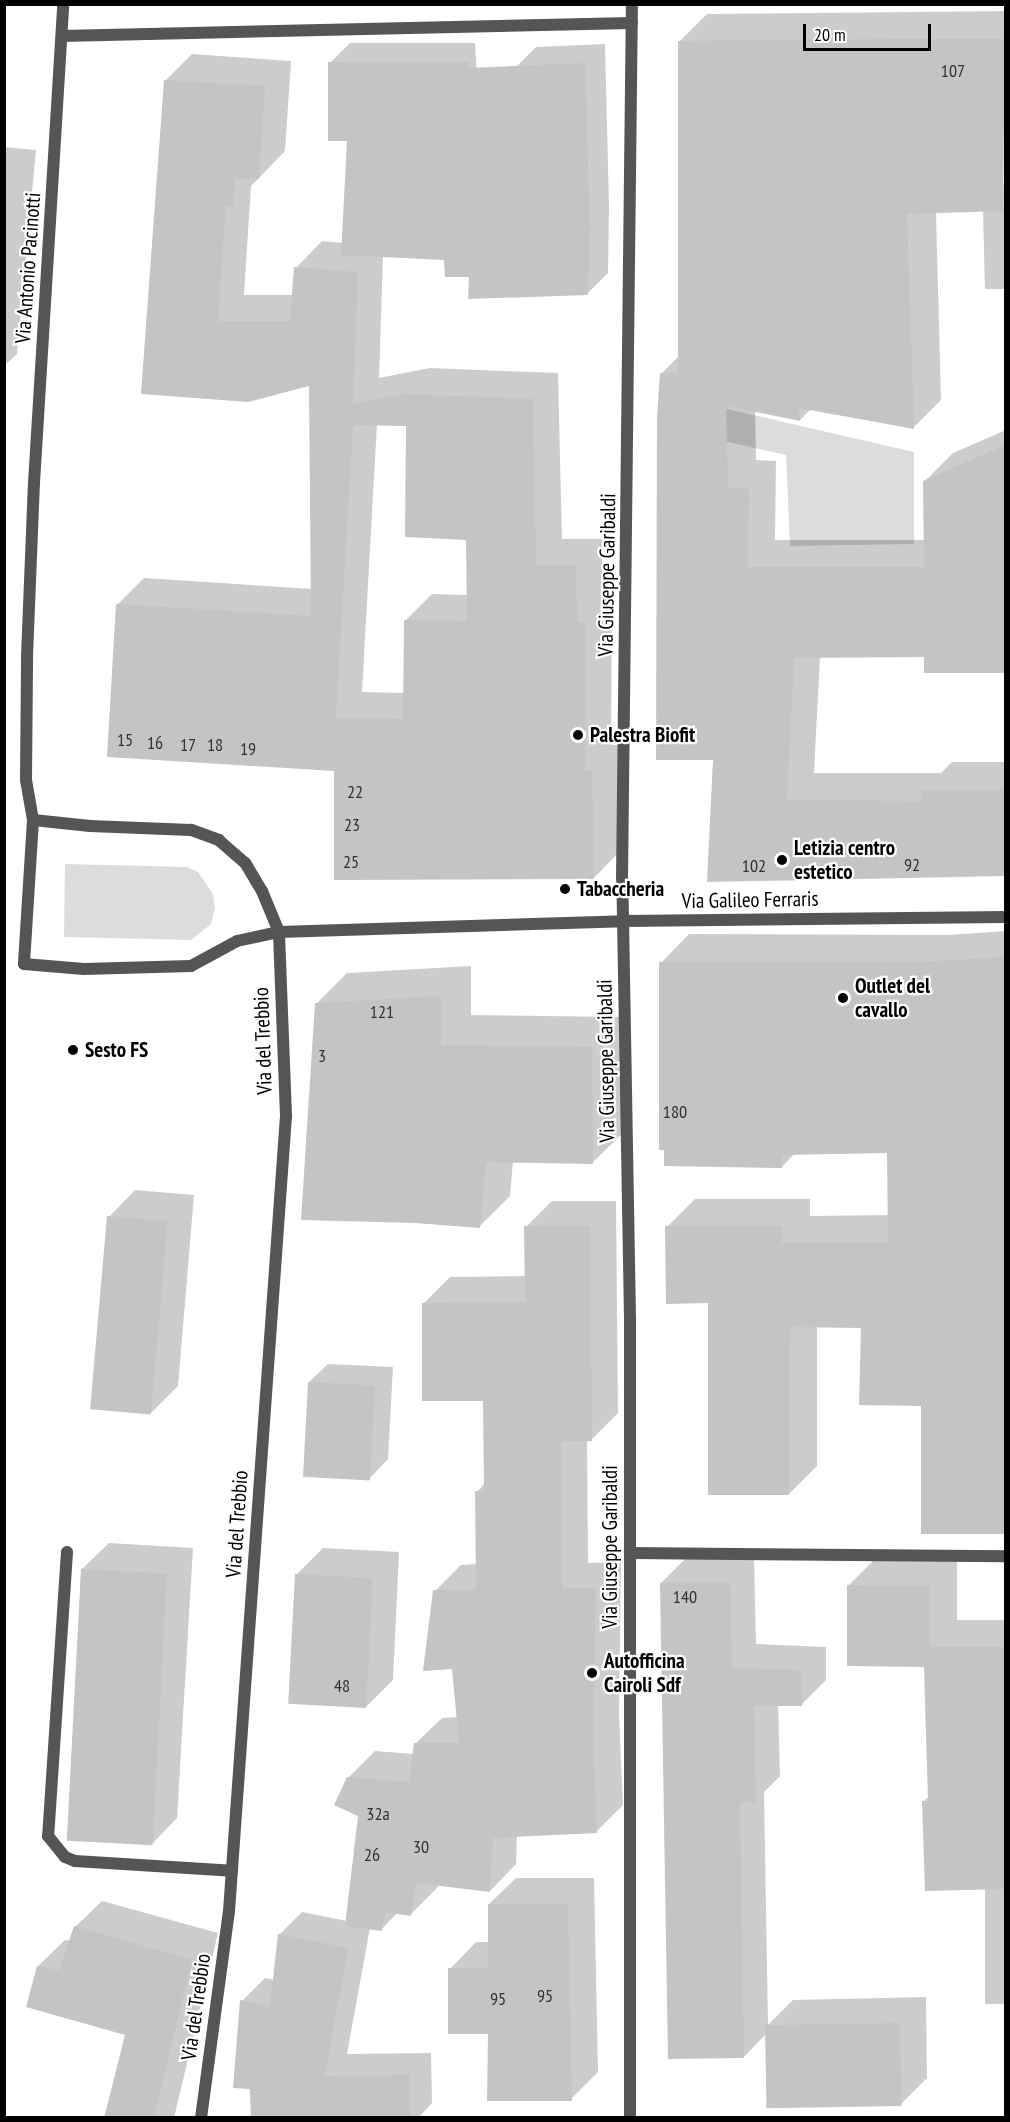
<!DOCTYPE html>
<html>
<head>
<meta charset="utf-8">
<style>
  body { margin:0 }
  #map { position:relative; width:1010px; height:2122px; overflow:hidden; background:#fff; font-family:"PT Sans Narrow",sans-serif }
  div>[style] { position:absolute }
  .green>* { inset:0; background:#dcdcdc }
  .shadow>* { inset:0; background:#0003 }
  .building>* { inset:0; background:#c4c4c4; transform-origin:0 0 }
  .lane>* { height:12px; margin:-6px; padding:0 6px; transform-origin:6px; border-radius:6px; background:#555 }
  .street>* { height:12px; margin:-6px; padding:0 6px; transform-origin:6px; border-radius:6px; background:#555 }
  .dots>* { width:16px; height:16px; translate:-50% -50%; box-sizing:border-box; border:3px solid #fff; border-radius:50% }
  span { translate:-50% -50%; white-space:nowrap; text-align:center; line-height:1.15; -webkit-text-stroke:4.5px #fff; paint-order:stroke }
  .number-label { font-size:18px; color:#313131 }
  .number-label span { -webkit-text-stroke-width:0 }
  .street-label { font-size:21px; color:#000 }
  .poi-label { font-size:21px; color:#000; font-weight:700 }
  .left { translate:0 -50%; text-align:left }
  .frame { position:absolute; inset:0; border:6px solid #000; pointer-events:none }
  .scale { position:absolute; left:803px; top:24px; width:128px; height:27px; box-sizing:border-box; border:3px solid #000; border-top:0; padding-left:8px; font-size:18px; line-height:21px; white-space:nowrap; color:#000; -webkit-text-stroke:4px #fff; paint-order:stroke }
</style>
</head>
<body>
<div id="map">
  <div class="green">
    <i style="clip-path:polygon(658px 393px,914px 452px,914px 544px,790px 546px,786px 455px,661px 427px)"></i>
    <i style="clip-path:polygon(65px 864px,187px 867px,198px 872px,213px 894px,215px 908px,211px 924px,191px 940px,64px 937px)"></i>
  </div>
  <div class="shadow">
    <i style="clip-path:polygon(1006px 11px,1006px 118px,1003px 118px,1002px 185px,1005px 185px,1006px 135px,1006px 289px,985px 289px,983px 210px,936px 212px,941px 400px,913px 428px,811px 409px,800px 420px,755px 410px,756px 460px,776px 461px,775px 540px,926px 540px,925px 481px,953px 453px,1006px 430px,1006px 672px,925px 672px,926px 656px,820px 656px,814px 773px,941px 773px,952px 762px,1006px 762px,1006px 875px,709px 880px,715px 759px,661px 374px,679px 356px,679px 42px,707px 14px)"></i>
    <i style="clip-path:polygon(evenodd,350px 43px,475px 43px,483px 185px,516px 67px,536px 47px,605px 44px,609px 208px,608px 273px,588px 293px,471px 275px,446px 259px,383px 256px,379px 378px,430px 368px,558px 373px,562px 539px,602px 539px,602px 596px,612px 596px,611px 745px,618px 745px,620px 851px,594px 878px,336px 770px,117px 605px,144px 578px,312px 589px,311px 384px,142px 393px,166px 80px,192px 54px,291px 61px,285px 151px,251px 186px,244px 295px,294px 295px,296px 268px,322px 241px,344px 243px,348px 140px,330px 63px,350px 43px,377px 424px,408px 425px,468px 538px,468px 595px,432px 594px,405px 621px,405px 693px,362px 692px,377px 424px)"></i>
    <i style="clip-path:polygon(4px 147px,36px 150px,17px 354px,4px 366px)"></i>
    <i style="clip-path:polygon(1006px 931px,1006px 1533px,922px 1532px,922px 1404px,862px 1327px,817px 1326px,817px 1466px,789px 1494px,709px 1301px,667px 1227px,695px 1199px,810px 1199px,810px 1216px,889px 1215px,889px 1152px,795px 1153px,782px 1167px,661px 963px,689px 934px,948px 935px)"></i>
    <i style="clip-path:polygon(471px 966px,471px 1015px,622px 1017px,623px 1133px,592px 1163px,513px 1161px,510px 1196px,480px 1226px,317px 1003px,347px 973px)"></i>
    <i style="clip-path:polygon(135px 1190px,194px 1195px,178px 1386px,151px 1413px,109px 1217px)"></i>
    <i style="clip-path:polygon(552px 1201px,616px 1201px,618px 1413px,592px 1439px,587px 1439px,588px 1563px,621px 1562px,619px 1715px,623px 1805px,597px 1831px,517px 1835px,516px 1864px,490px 1891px,438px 1884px,437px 1888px,411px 1914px,398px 1912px,382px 1929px,370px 1928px,347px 2054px,431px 2053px,432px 2103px,418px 2118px,252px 2118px,242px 2001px,265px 1978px,274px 1980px,279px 1935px,302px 1912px,347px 1921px,360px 1815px,348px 1778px,375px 1751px,414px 1754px,415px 1744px,442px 1718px,458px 1717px,454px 1668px,435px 1591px,461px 1565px,477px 1564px,477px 1492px,485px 1483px,484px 1400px,424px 1303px,450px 1277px,526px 1276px,526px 1227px)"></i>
    <i style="clip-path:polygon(328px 1364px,393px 1367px,388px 1459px,370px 1478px,309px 1382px)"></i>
    <i style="clip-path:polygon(109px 1543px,193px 1548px,177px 1818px,151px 1845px,82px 1569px)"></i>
    <i style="clip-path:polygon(323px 1548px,399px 1552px,393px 1680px,366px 1707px,296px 1575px)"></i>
    <i style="clip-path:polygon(754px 1558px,756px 1644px,826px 1647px,826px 1680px,801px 1705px,778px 1704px,780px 1776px,764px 1792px,768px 2025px,793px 2000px,926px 1997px,927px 2078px,901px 2104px,766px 2034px,744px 2057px,661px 1583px,685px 1559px)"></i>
    <i style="clip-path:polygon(876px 1558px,957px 1558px,957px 1620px,1006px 1620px,1006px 2004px,985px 2004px,985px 1888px,923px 1802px,929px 1796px,925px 1666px,848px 1586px)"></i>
    <i style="clip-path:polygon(516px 1878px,594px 1878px,598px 2072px,571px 2099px,489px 2033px,450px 1969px,476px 1942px,489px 1942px,489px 1904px)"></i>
    <i style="clip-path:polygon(102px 1901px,218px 1933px,174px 2118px,105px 2118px,127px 2034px,38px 1966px,65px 1940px,71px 1941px,75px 1927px)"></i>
  </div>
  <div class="building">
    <i style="clip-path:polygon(895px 39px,1005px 39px,1003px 211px,907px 214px,914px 429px,799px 408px,800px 421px,726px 406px,728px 487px,749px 489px,748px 567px,924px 567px,923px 481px,1005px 445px,1005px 673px,924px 673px,924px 657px,794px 658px,787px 800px,922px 801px,922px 790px,1005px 790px,1005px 876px,707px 882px,713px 760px,656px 760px,657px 418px,660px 373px,678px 373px,678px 41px)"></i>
    <i style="clip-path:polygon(328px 62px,469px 62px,469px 68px,585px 63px,590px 229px,588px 295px,468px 299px,469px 277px,445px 277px,444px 260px,341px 255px,347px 141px,328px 141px)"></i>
    <i style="clip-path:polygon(evenodd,164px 80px,265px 86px,259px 179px,235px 178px,233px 206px,226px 205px,218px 321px,290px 321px,294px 267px,358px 272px,353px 404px,402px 394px,533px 399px,536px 565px,576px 565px,577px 622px,586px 622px,585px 771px,592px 771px,594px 879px,334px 880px,334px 771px,107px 757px,116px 604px,311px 616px,309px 386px,248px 402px,141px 394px,164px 80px,353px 425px,406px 426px,405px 537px,466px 540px,467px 621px,404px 620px,403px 719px,336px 718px,353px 425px)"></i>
    <i style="clip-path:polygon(1005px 957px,1005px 1534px,921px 1534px,921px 1406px,859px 1405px,861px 1328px,790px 1327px,789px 1495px,708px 1495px,708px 1303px,666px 1304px,665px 1226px,782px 1226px,782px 1243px,888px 1243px,887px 1153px,782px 1155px,782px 1168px,664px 1166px,664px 1150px,659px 1150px,659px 962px,919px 962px)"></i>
    <i style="clip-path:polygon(441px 996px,441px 1045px,592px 1047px,593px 1164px,486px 1162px,480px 1228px,415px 1223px,301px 1220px,315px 1003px)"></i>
    <i style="left:107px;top:1216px;width:61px;height:194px;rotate:5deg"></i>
    <i style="clip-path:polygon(524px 1226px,590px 1226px,592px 1441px,561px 1441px,562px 1588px,596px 1588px,593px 1742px,597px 1833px,493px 1838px,490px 1892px,416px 1883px,411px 1916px,385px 1912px,382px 1931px,345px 1926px,358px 1816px,334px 1805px,347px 1777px,409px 1782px,414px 1743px,459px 1743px,452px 1669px,423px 1671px,433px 1590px,476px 1590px,475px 1491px,484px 1491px,483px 1401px,422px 1401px,422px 1303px,525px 1302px)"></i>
    <i style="left:308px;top:1382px;width:67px;height:95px;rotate:3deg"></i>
    <i style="left:81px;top:1569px;width:86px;height:272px;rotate:3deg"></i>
    <i style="left:295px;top:1574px;width:78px;height:130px;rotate:3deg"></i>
    <i style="clip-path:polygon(730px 1582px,732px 1668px,802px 1670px,802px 1706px,754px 1706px,756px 1802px,740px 1802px,744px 2058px,668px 2059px,660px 1583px)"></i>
    <i style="clip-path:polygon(847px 1585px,930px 1586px,930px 1647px,1005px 1647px,1005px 1889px,925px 1891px,922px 1801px,928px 1801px,924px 1667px,847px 1666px)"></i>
    <i style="clip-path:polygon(488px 1904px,568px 1904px,572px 2101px,487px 2101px,488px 2034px,448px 2034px,448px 1968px,488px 1968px)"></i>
    <i style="clip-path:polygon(74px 1926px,192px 1960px,154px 2118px,104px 2118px,125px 2035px,26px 2007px,37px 1966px,59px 1970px)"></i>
    <i style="clip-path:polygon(278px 1934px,348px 1948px,325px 2076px,409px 2075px,410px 2118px,251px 2118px,250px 2089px,233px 2088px,240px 2000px,270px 2006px)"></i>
    <i style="left:900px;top:2023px;width:83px;height:135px;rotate:89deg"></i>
  </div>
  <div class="lane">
    <i style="left:67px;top:1552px;width:285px;rotate:93.8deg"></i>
    <i style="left:48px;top:1836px;width:27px;rotate:51deg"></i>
    <i style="left:65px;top:1857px;width:11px;rotate:22deg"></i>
    <i style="left:75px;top:1861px;width:157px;rotate:3.6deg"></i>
    <i style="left:630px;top:1553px;width:376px;rotate:0.5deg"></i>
  </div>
  <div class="street">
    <i style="left:62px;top:36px;width:570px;rotate:-1.31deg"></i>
    <i style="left:33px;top:820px;width:41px;rotate:-99.9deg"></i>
    <i style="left:26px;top:780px;width:124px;rotate:-89.5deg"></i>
    <i style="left:27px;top:656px;width:173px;rotate:-87.7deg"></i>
    <i style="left:34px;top:483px;width:480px;rotate:-86.5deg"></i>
    <i style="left:201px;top:2118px;width:209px;rotate:-82.3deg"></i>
    <i style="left:229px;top:1911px;width:797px;rotate:-85.9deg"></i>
    <i style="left:286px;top:1116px;width:184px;rotate:-92.2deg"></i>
    <i style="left:279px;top:932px;width:44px;rotate:-112.5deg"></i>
    <i style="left:262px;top:891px;width:33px;rotate:-121deg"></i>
    <i style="left:245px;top:863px;width:35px;rotate:-139deg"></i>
    <i style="left:219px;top:840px;width:30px;rotate:-160deg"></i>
    <i style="left:191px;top:830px;width:101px;rotate:-177.7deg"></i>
    <i style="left:90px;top:826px;width:57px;rotate:-174deg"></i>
    <i style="left:33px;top:820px;width:144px;rotate:93.6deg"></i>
    <i style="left:24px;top:964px;width:60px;rotate:4.8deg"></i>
    <i style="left:84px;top:969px;width:107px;rotate:-1.6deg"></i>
    <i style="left:191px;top:966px;width:52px;rotate:-28.5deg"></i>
    <i style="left:237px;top:941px;width:43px;rotate:-12.1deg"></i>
    <i style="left:279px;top:932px;width:345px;rotate:-1.8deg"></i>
    <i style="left:624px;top:921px;width:382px;rotate:-0.6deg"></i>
    <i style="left:630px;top:2118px;width:799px;rotate:-90deg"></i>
    <i style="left:630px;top:1319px;width:440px;rotate:-91deg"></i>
    <i style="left:622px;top:879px;width:875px;rotate:-89.35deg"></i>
  </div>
  <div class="dots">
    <i style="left:578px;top:735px;background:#000"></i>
    <i style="left:782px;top:860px;background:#000"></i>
    <i style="left:565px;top:889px;background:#000"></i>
    <i style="left:843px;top:998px;background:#000"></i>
    <i style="left:73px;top:1050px;background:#000"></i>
    <i style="left:592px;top:1673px;background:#000"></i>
  </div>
  <div class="number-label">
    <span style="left:953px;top:71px">107</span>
    <span style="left:125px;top:740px">15</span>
    <span style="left:155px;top:743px">16</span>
    <span style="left:188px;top:745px">17</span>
    <span style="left:215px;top:745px">18</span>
    <span style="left:248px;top:749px">19</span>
    <span style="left:355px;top:792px">22</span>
    <span style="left:352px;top:825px">23</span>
    <span style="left:351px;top:862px">25</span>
    <span style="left:912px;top:865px">92</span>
    <span style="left:754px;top:866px">102</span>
    <span style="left:382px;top:1012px">121</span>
    <span style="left:322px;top:1056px">3</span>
    <span style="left:675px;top:1112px">180</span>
    <span style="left:685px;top:1597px">140</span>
    <span style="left:342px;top:1686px">48</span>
    <span style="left:378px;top:1814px">32a</span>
    <span style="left:421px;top:1847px">30</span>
    <span style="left:372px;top:1855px">26</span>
    <span style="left:545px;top:1996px">95</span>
    <span style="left:498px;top:1999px">95</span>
  </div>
  <div class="street-label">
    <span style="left:28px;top:268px;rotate:-86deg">Via Antonio Pacinotti</span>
    <span style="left:607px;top:575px;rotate:-89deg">Via Giuseppe Garibaldi</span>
    <span style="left:750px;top:900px;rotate:-1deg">Via Galileo Ferraris</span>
    <span style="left:263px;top:1041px;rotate:-92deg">Via del Trebbio</span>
    <span style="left:606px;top:1061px;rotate:-91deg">Via Giuseppe Garibaldi</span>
    <span style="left:237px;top:1524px;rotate:-86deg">Via del Trebbio</span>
    <span style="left:610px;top:1547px;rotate:-90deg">Via Giuseppe Garibaldi</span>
    <span style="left:196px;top:2007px;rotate:-82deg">Via del Trebbio</span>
  </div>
  <div class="poi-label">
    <span class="left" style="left:590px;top:735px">Palestra Biofit</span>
    <span class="left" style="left:794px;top:860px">Letizia centro<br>estetico</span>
    <span class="left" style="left:577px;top:889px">Tabaccheria</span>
    <span class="left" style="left:855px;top:998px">Outlet del<br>cavallo</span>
    <span class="left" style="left:85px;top:1050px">Sesto FS</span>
    <span class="left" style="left:604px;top:1673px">Autofficina<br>Cairoli Sdf</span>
  </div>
  <div class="frame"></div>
  <div class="scale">20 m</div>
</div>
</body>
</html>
